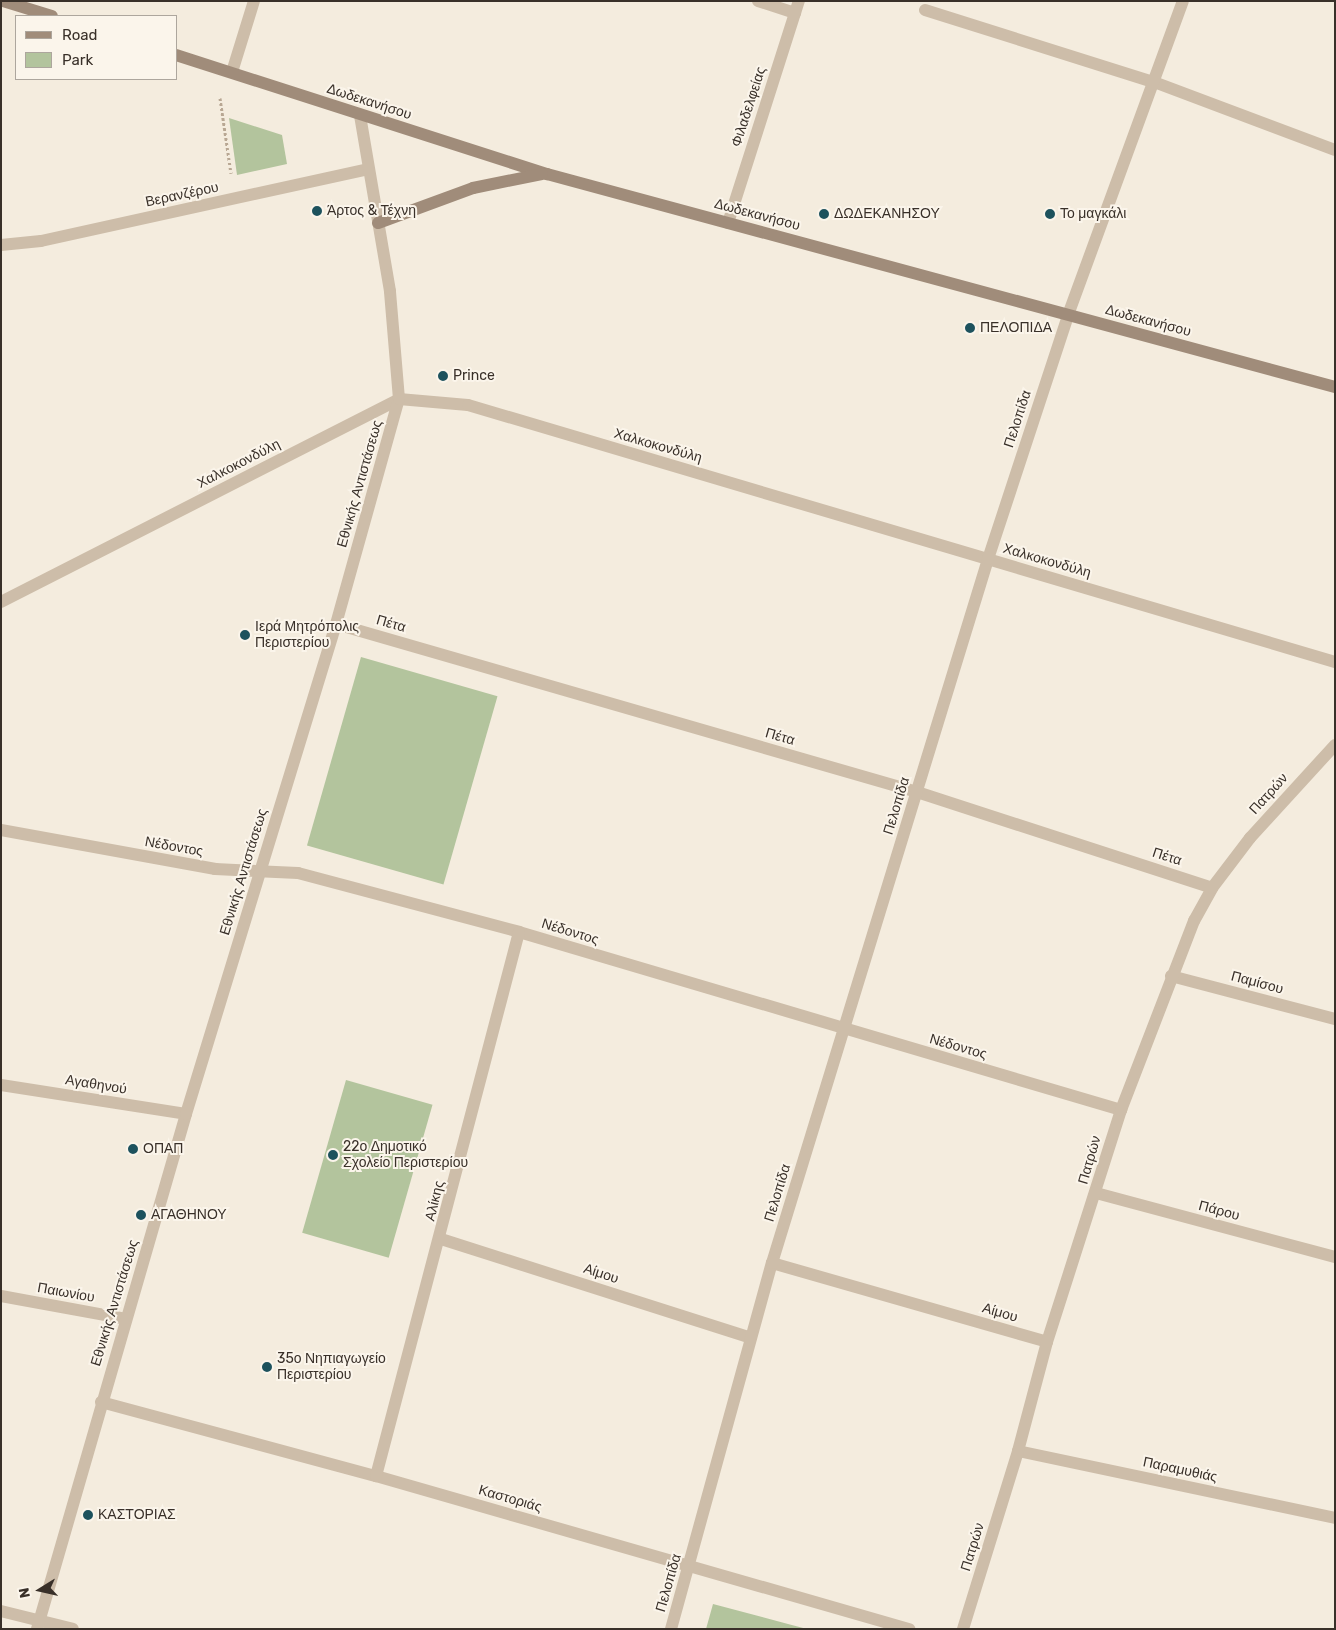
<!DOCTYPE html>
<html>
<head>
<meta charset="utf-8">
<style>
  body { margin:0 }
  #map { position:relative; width:1336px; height:1630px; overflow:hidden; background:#f4ecde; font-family:Rubik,sans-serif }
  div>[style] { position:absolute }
  .green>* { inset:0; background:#b3c49d; transform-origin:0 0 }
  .path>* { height:3px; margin-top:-1.5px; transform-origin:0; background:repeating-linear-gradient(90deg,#b8a793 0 2.5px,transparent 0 5px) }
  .street>* { height:12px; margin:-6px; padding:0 6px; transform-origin:6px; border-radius:6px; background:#cdbda9 }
  .secondary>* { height:12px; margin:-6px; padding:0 6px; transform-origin:6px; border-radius:6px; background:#a08c7a }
  .dots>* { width:14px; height:14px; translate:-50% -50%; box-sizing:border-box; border:2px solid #fbf5eb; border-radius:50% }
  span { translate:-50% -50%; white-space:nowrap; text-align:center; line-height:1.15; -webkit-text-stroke:4px #fbf5eb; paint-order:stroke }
  .street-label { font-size:14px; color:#393029 }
  .poi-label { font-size:14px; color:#393029 }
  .left { translate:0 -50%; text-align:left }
  .frame { position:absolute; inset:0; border:2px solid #393029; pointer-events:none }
  .legend { position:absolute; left:15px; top:15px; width:162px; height:65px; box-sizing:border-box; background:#fbf5eb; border:1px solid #ada69d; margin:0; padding:6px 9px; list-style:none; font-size:15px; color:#393029 }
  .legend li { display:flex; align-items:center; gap:10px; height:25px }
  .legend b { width:25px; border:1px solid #ada69d }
  .north { position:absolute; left:15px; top:1565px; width:50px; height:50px; -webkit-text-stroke:4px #fbf5eb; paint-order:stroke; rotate:260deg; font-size:14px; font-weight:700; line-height:20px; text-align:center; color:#393029 }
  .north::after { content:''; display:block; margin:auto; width:18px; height:22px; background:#393029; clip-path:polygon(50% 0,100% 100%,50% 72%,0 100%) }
</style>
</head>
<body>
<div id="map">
  <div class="green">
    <i style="clip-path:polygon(229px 118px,282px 135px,287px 164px,237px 175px)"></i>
    <i style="left:361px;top:657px;width:142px;height:196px;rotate:16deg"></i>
    <i style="left:346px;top:1080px;width:90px;height:159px;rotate:16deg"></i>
    <i style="clip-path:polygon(713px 1604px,788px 1624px,807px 1629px,706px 1629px)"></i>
  </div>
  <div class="path">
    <i style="left:220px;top:98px;width:76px;rotate:81.7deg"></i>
  </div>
  <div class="street">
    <i style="left:758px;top:1px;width:39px;rotate:18deg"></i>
    <i style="left:925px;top:10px;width:240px;rotate:17.5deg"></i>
    <i style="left:1154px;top:82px;width:193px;rotate:20.6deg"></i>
    <i style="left:232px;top:72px;width:74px;rotate:-72.8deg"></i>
    <i style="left:728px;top:223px;width:233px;rotate:-72.3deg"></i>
    <i style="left:1px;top:245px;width:40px;rotate:-5.7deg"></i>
    <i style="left:41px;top:241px;width:335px;rotate:-12.4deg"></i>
    <i style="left:1px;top:602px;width:447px;rotate:-27deg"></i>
    <i style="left:399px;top:399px;width:69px;rotate:5deg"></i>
    <i style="left:468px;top:405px;width:904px;rotate:16.51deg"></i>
    <i style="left:336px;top:624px;width:605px;rotate:16.13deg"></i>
    <i style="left:917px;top:792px;width:310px;rotate:18deg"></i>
    <i style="left:1px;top:830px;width:218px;rotate:10.3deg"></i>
    <i style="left:215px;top:869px;width:83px;rotate:2.8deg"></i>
    <i style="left:298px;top:873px;width:229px;rotate:14.9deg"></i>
    <i style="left:519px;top:932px;width:628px;rotate:16.47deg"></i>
    <i style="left:1171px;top:976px;width:170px;rotate:14.7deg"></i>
    <i style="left:1px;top:1085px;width:187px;rotate:8.9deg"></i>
    <i style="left:1096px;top:1193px;width:247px;rotate:15deg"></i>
    <i style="left:441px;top:1239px;width:325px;rotate:17.7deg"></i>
    <i style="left:772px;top:1263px;width:286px;rotate:16deg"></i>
    <i style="left:1px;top:1296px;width:127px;rotate:10.4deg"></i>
    <i style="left:101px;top:1402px;width:285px;rotate:15.1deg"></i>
    <i style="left:376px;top:1476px;width:555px;rotate:16.02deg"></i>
    <i style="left:1018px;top:1451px;width:324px;rotate:11.9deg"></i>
    <i style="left:376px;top:1476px;width:562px;rotate:-75.27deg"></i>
    <i style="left:1px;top:1611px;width:74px;rotate:14deg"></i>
    <i style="left:37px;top:1629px;width:536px;rotate:-73.86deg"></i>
    <i style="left:186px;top:1114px;width:512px;rotate:-72.98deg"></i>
    <i style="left:336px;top:624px;width:234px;rotate:-74.4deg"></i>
    <i style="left:399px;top:399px;width:108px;rotate:-94.8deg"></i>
    <i style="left:390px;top:291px;width:179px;rotate:-99.7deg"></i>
    <i style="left:671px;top:1629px;width:380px;rotate:-74.6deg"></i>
    <i style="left:772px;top:1263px;width:736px;rotate:-72.94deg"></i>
    <i style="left:988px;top:559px;width:257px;rotate:-71.8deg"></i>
    <i style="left:1068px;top:315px;width:334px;rotate:-69.9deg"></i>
    <i style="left:963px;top:1629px;width:186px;rotate:-72.8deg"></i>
    <i style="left:1018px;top:1451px;width:113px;rotate:-75.1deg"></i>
    <i style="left:1047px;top:1342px;width:244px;rotate:-72.3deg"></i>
    <i style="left:1121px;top:1110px;width:203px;rotate:-68.9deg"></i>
    <i style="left:1194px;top:921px;width:38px;rotate:-61deg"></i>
    <i style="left:1212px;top:888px;width:63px;rotate:-52.8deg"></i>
    <i style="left:1250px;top:838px;width:126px;rotate:-47.6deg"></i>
  </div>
  <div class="secondary">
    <i style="left:3px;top:1px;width:51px;rotate:17deg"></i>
    <i style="left:176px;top:55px;width:390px;rotate:17.8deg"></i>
    <i style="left:547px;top:174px;width:816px;rotate:15.13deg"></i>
    <i style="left:378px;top:223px;width:101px;rotate:-20.2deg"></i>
    <i style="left:473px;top:188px;width:70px;rotate:-11.5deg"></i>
  </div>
  <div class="dots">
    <i style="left:317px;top:211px;background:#1d525d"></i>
    <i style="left:824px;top:214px;background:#1d525d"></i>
    <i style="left:1050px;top:214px;background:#1d525d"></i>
    <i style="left:970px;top:328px;background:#1d525d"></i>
    <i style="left:443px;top:376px;background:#1d525d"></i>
    <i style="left:245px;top:635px;background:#1d525d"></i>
    <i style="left:133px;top:1149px;background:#1d525d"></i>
    <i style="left:333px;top:1155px;background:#1d525d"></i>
    <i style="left:141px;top:1215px;background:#1d525d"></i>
    <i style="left:267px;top:1367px;background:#1d525d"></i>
    <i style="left:88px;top:1515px;background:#1d525d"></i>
  </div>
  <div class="street-label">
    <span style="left:369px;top:102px;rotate:18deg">Δωδεκανήσου</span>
    <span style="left:749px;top:107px;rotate:-72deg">Φιλαδελφείας</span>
    <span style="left:182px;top:195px;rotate:-12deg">Βερανζέρου</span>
    <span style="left:757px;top:215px;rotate:15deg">Δωδεκανήσου</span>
    <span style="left:1148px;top:321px;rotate:15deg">Δωδεκανήσου</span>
    <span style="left:1018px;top:419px;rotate:-72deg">Πελοπίδα</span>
    <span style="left:658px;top:446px;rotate:16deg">Χαλκοκονδύλη</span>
    <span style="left:239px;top:464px;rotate:-27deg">Χαλκοκονδύλη</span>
    <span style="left:360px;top:484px;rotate:-74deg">Εθνικής Αντιστάσεως</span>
    <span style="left:1047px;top:561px;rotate:16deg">Χαλκοκονδύλη</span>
    <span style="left:391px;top:624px;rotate:16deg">Πέτα</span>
    <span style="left:780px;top:737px;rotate:16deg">Πέτα</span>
    <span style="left:1269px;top:794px;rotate:-48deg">Πατρών</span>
    <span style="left:897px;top:806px;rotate:-73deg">Πελοπίδα</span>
    <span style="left:174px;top:847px;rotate:10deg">Νέδοντος</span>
    <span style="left:1167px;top:857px;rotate:18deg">Πέτα</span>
    <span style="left:244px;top:872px;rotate:-73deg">Εθνικής Αντιστάσεως</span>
    <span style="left:570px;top:932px;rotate:17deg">Νέδοντος</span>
    <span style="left:1257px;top:983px;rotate:15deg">Παμίσου</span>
    <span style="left:958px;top:1047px;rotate:16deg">Νέδοντος</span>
    <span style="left:96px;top:1085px;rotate:9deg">Αγαθηνού</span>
    <span style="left:1090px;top:1160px;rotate:-74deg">Πατρών</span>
    <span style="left:778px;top:1193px;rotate:-73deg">Πελοπίδα</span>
    <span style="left:435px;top:1201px;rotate:-76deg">Αλίκης</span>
    <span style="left:1219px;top:1211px;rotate:15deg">Πάρου</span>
    <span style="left:601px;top:1274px;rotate:18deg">Αίμου</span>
    <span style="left:66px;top:1293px;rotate:10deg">Παιωνίου</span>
    <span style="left:115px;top:1303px;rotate:-73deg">Εθνικής Αντιστάσεως</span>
    <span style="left:1000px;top:1313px;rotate:16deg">Αίμου</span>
    <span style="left:1180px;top:1470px;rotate:12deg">Παραμυθιάς</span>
    <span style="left:510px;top:1499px;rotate:16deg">Καστοριάς</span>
    <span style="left:973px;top:1547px;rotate:-73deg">Πατρών</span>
    <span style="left:669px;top:1583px;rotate:-74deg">Πελοπίδα</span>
  </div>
  <div class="poi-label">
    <span class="left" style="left:327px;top:211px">Άρτος &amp; Τέχνη</span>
    <span class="left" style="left:834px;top:214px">ΔΩΔΕΚΑΝΗΣΟΥ</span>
    <span class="left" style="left:1060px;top:214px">Το μαγκάλι</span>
    <span class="left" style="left:980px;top:328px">ΠΕΛΟΠΙΔΑ</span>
    <span class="left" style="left:453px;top:376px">Prince</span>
    <span class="left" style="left:255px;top:635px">Ιερά Μητρόπολις<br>Περιστερίου</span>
    <span class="left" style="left:343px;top:1155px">22ο Δημοτικό<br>Σχολείο Περιστερίου</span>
    <span class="left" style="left:143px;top:1149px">ΟΠΑΠ</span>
    <span class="left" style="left:151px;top:1215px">ΑΓΑΘΗΝΟΥ</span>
    <span class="left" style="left:277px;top:1367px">35ο Νηπιαγωγείο<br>Περιστερίου</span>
    <span class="left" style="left:98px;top:1515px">ΚΑΣΤΟΡΙΑΣ</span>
  </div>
  <div class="frame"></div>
  <ul class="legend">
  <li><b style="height:6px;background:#a08c7a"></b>Road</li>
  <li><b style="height:14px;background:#b3c49d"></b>Park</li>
  </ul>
  <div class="north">N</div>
</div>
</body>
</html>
